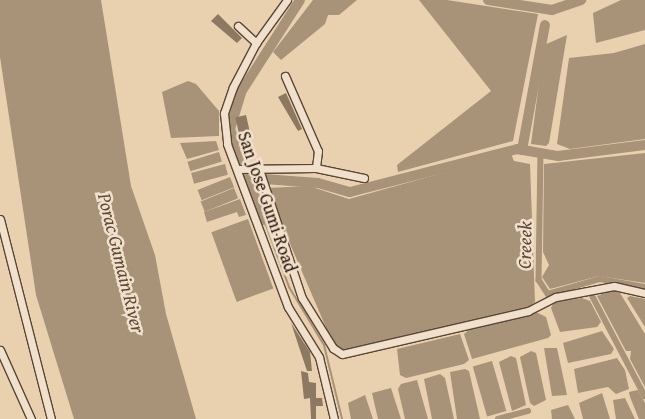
<!DOCTYPE html>
<html>
<head>
<meta charset="utf-8">
<style>
  body { margin:0 }
  #map { position:relative; width:645px; height:419px; overflow:hidden; background:#e9d1b0; font-family:"Gentium Book Plus",serif }
  div>[style] { position:absolute }
  .water>* { inset:0; background:#a89278; transform-origin:0 0 }
  .stream>* { height:2px; margin:-1px; padding:0 1px; transform-origin:1px; border-radius:1px; background:#a89278 }
  .canal>* { height:5.5px; margin:-2.75px; padding:0 2.75px; transform-origin:2.75px; border-radius:2.75px; background:#a89278 }
  .river>* { height:10px; margin:-5px; padding:0 5px; transform-origin:5px; border-radius:5px; background:#a89278 }
  .building>* { inset:0; background:#8d7861; transform-origin:0 0 }
  .roads { filter:drop-shadow(1px 0 #594635) drop-shadow(-1px 0 #594635) drop-shadow(0 1px #594635) drop-shadow(0 -1px #594635) }
  .minor>* { height:7px; margin:-3.5px; padding:0 3.5px; transform-origin:3.5px; border-radius:3.5px; background:#f1e1cc }
  span { translate:-50% -50%; white-space:nowrap; text-align:center; line-height:1.15; -webkit-text-stroke:5px #f1e1cc; paint-order:stroke }
  .street-label { font-size:18px; color:#29180c }
  .water-label { font-size:19px; color:#5c4937; font-style:italic }
</style>
</head>
<body>
<div id="map">
  <div class="water">
    <i style="clip-path:polygon(0 0,101px 0,131px 186px,155px 255px,166px 314px,196px 419px,74px 419px,36px 295px,0 57px)"></i>
    <i style="clip-path:polygon(313px 0,357px 0,339px 15px,328px 15px,325px 24px,281px 60px,273px 52px)"></i>
    <i style="clip-path:polygon(419px 0,447px 0,538px 14px,513px 141px,398px 172px,397px 165px,491px 91px)"></i>
    <i style="clip-path:polygon(621px 0,645px 0,645px 30px,596px 43px,593px 13px)"></i>
    <i style="clip-path:polygon(567px 35px,549px 143px,546px 146px,531px 144px,544px 45px)"></i>
    <i style="clip-path:polygon(645px 44px,645px 139px,570px 149px,557px 144px,569px 58px,614px 53px)"></i>
    <i style="clip-path:polygon(188px 81px,196px 84px,219px 111px,219px 136px,171px 138px,162px 92px)"></i>
    <i style="clip-path:polygon(216px 141px,219px 150px,187px 159px,180px 143px)"></i>
    <i style="left:219px;top:152px;width:10px;height:33px;rotate:73deg"></i>
    <i style="clip-path:polygon(645px 153px,645px 283px,599px 276px,550px 289px,542px 277px,549px 265px,543px 252px,544px 164px)"></i>
    <i style="clip-path:polygon(511px 154px,514px 161px,530px 164px,535px 302px,527px 309px,343px 352px,334px 346px,266px 188px,309px 186px,349px 199px)"></i>
    <i style="left:225px;top:164px;width:11px;height:35px;rotate:75deg"></i>
    <i style="left:230px;top:177px;width:11px;height:35px;rotate:68deg"></i>
    <i style="left:234px;top:188px;width:11px;height:36px;rotate:68deg"></i>
    <i style="clip-path:polygon(240px 199px,246px 215px,239px 217px,237px 212px,207px 222px,204px 212px)"></i>
    <i style="left:248px;top:219px;width:74px;height:39px;rotate:70deg"></i>
    <i style="clip-path:polygon(613px 290px,620px 293px,645px 334px,645px 387px,630px 359px,631px 351px,626px 351px,597px 296px)"></i>
    <i style="clip-path:polygon(630px 296px,645px 299px,645px 327px,627px 298px)"></i>
    <i style="clip-path:polygon(582px 298px,590px 301px,601px 322px,597px 327px,560px 332px,551px 308px,554px 302px)"></i>
    <i style="clip-path:polygon(536px 312px,546px 317px,551px 335px,548px 338px,472px 359px,464px 334px,471px 328px)"></i>
    <i style="clip-path:polygon(602px 331px,614px 349px,611px 354px,568px 363px,563px 343px)"></i>
    <i style="clip-path:polygon(460px 334px,469px 360px,464px 364px,406px 378px,400px 375px,397px 349px)"></i>
    <i style="clip-path:polygon(544px 348px,557px 348px,567px 395px,552px 396px)"></i>
    <i style="clip-path:polygon(531px 351px,536px 353px,546px 400px,534px 406px,530px 403px,520px 357px)"></i>
    <i style="clip-path:polygon(511px 356px,516px 358px,526px 405px,512px 411px,499px 362px)"></i>
    <i style="clip-path:polygon(617px 358px,625px 370px,629px 389px,616px 394px,608px 387px,578px 393px,574px 369px)"></i>
    <i style="left:492px;top:361px;width:52px;height:20px;rotate:74deg"></i>
    <i style="clip-path:polygon(465px 369px,469px 371px,480px 419px,457px 419px,450px 372px)"></i>
    <i style="clip-path:polygon(440px 374px,445px 378px,454px 419px,432px 419px,424px 379px)"></i>
    <i style="clip-path:polygon(417px 380px,428px 419px,405px 419px,398px 389px,401px 384px)"></i>
    <i style="clip-path:polygon(391px 388px,401px 419px,378px 419px,372px 393px)"></i>
    <i style="clip-path:polygon(638px 390px,645px 403px,645px 419px,639px 419px,630px 397px,629px 392px)"></i>
    <i style="clip-path:polygon(602px 393px,610px 419px,583px 419px,579px 403px)"></i>
    <i style="clip-path:polygon(365px 395px,373px 419px,351px 419px,348px 403px)"></i>
    <i style="clip-path:polygon(625px 398px,635px 419px,616px 419px,613px 400px)"></i>
    <i style="clip-path:polygon(568px 405px,575px 419px,552px 419px,551px 410px)"></i>
  </div>
  <div class="stream">
    <i style="left:264px;top:220px;width:72px;rotate:69.5deg"></i>
    <i style="left:289px;top:287px;width:68px;rotate:58.9deg"></i>
    <i style="left:324px;top:345px;width:76px;rotate:76.3deg"></i>
  </div>
  <div class="canal">
    <i style="left:541px;top:153px;width:127px;rotate:90.9deg"></i>
    <i style="left:539px;top:280px;width:17px;rotate:57deg"></i>
    <i style="left:548px;top:294px;width:54px;rotate:-16.1deg"></i>
    <i style="left:600px;top:279px;width:46px;rotate:10.1deg"></i>
    <i style="left:592px;top:295px;width:114px;rotate:62.3deg"></i>
    <i style="left:498px;top:419px;width:31px;rotate:-15deg"></i>
  </div>
  <div class="river">
    <i style="left:488px;top:0;width:65px;rotate:8.9deg"></i>
    <i style="left:552px;top:10px;width:31px;rotate:-19deg"></i>
    <i style="left:522px;top:150px;width:127px;rotate:-79.6deg"></i>
    <i style="left:249px;top:178px;width:69px;rotate:4.1deg"></i>
    <i style="left:318px;top:183px;width:33px;rotate:16deg"></i>
    <i style="left:350px;top:192px;width:172px;rotate:-14.4deg"></i>
    <i style="left:517px;top:149px;width:42px;rotate:9.7deg"></i>
    <i style="left:558px;top:156px;width:88px;rotate:-7.2deg"></i>
    <i style="left:264px;top:220px;width:97px;rotate:-110.5deg"></i>
    <i style="left:230px;top:129px;width:39px;rotate:-73deg"></i>
    <i style="left:241px;top:92px;width:109px;rotate:-57.3deg"></i>
  </div>
  <div class="building">
    <i style="clip-path:polygon(218px 14px,242px 38px,237px 43px,211px 21px)"></i>
    <i style="clip-path:polygon(286px 93px,302px 129px,298px 131px,278px 97px)"></i>
    <i style="left:246px;top:115px;width:23px;height:11px;rotate:77deg"></i>
    <i style="clip-path:polygon(291px 323px,310px 352px,312px 371px,307px 371px)"></i>
    <i style="clip-path:polygon(301px 371px,308px 373px,309px 382px,316px 383px,316px 398px,322px 398px,323px 406px,316px 406px,316px 419px,311px 419px,310px 398px,304px 399px)"></i>
  </div>
  <div class="roads">
    <div class="minor">
      <i style="left:287px;top:0;width:53px;rotate:125.8deg"></i>
      <i style="left:256px;top:43px;width:50px;rotate:117.6deg"></i>
      <i style="left:233px;top:87px;width:28px;rotate:109deg"></i>
      <i style="left:224px;top:113px;width:31px;rotate:84deg"></i>
      <i style="left:227px;top:144px;width:174px;rotate:69.5deg"></i>
      <i style="left:288px;top:307px;width:59px;rotate:58.2deg"></i>
      <i style="left:319px;top:357px;width:64px;rotate:76.4deg"></i>
      <i style="left:238px;top:26px;width:25px;rotate:43deg"></i>
      <i style="left:285px;top:76px;width:82px;rotate:66.3deg"></i>
      <i style="left:318px;top:151px;width:17px;rotate:97deg"></i>
      <i style="left:237px;top:169px;width:79px;rotate:-0.7deg"></i>
      <i style="left:316px;top:168px;width:49px;rotate:11.8deg"></i>
      <i style="left:259px;top:169px;width:136px;rotate:71.6deg"></i>
      <i style="left:302px;top:298px;width:59px;rotate:58.2deg"></i>
      <i style="left:333px;top:348px;width:11px;rotate:34deg"></i>
      <i style="left:342px;top:354px;width:191px;rotate:-13deg"></i>
      <i style="left:528px;top:311px;width:31px;rotate:-27deg"></i>
      <i style="left:556px;top:297px;width:59px;rotate:-10.7deg"></i>
      <i style="left:614px;top:286px;width:32px;rotate:13deg"></i>
      <i style="left:0;top:219px;width:206px;rotate:75.7deg"></i>
      <i style="left:0;top:350px;width:76px;rotate:65.8deg"></i>
    </div>
  </div>
  <div class="street-label">
    <span style="left:267px;top:202px;rotate:71deg">San Jose Gumi Road</span>
  </div>
  <div class="water-label">
    <span style="left:525px;top:245px;rotate:-89deg">Creeek</span>
    <span style="left:121px;top:263px;rotate:76deg">Porac Gumain River</span>
  </div>
</div>
</body>
</html>
